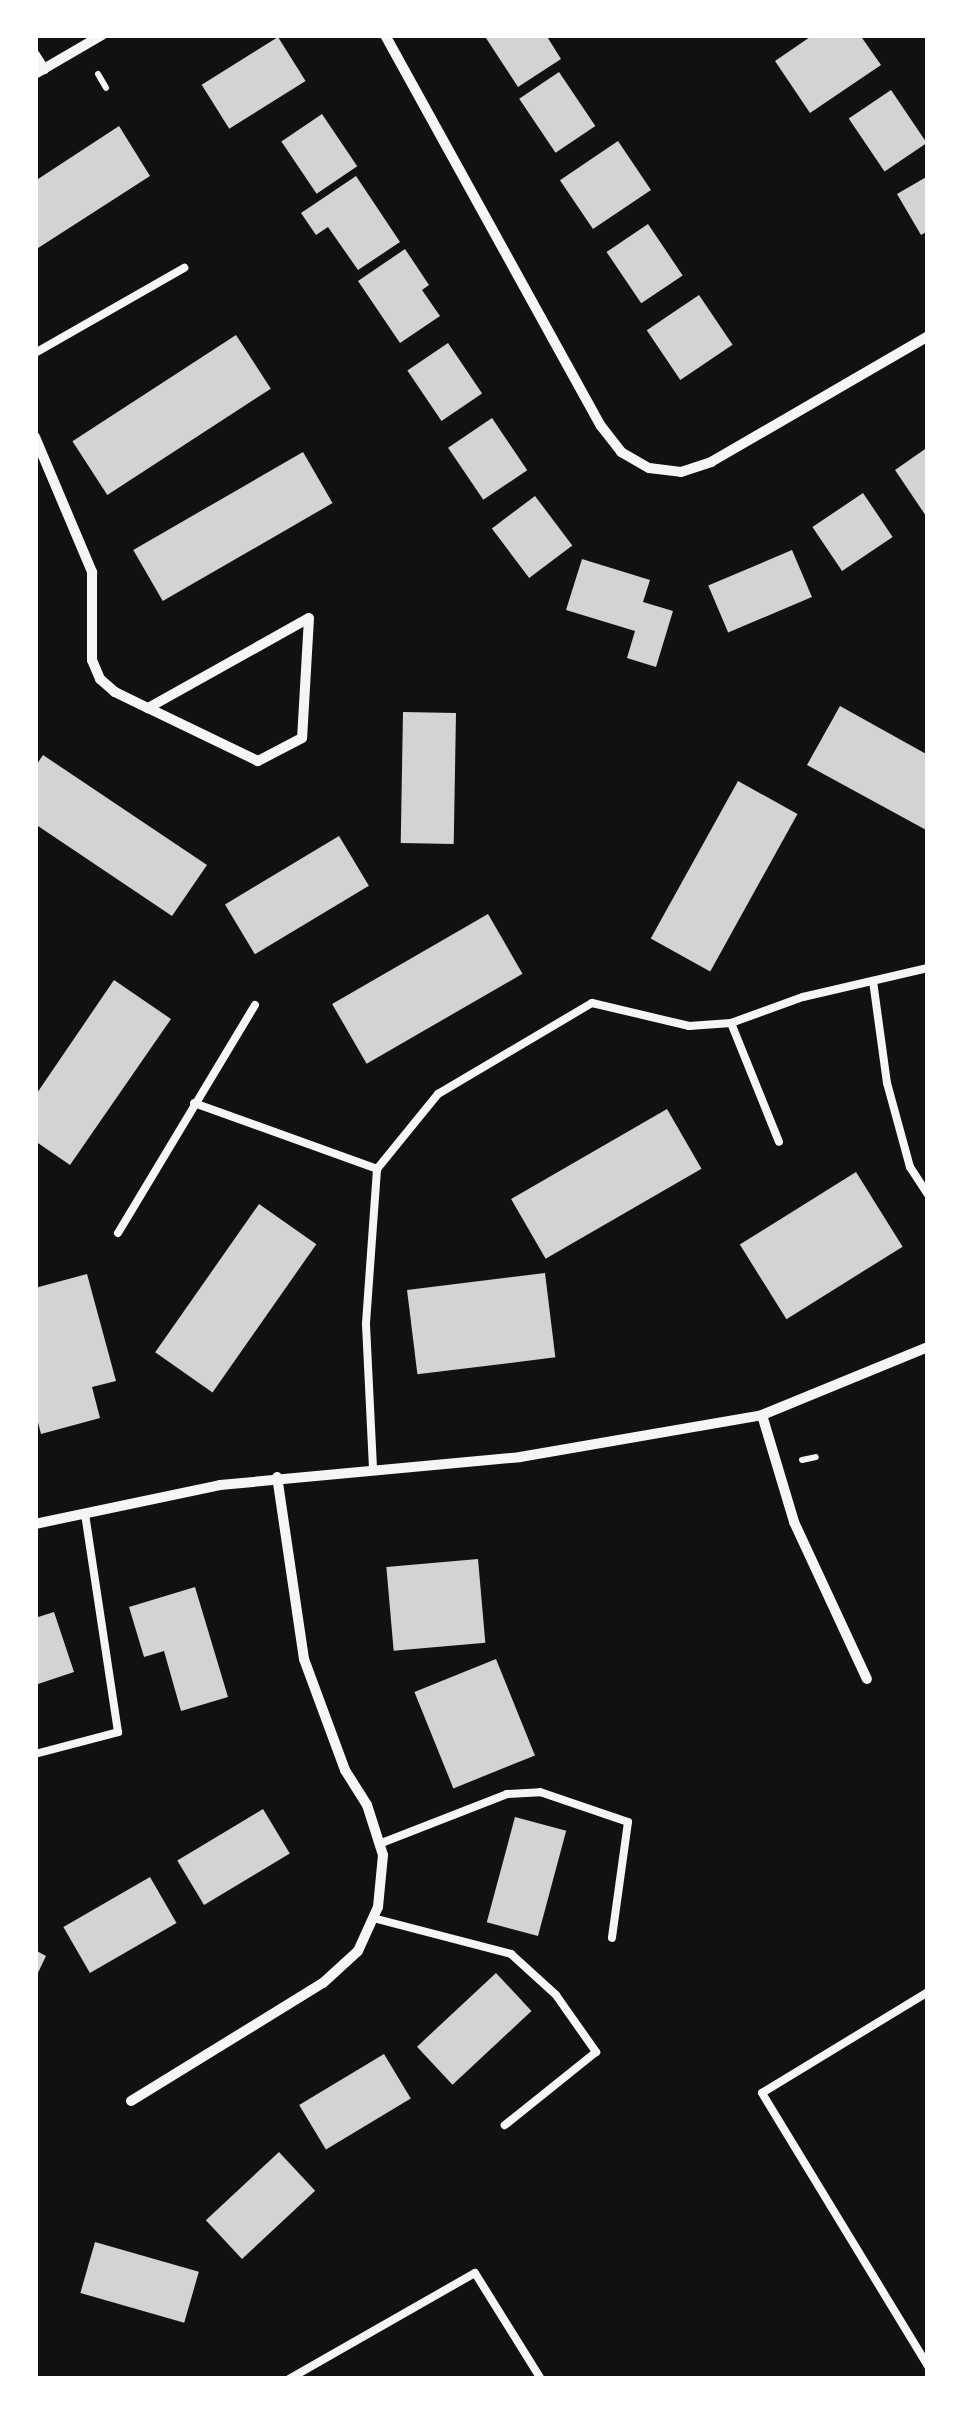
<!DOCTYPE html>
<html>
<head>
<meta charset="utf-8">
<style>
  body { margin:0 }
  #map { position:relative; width:963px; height:2414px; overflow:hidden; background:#111; font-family:Lora,serif }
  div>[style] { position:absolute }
  .building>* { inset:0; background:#d3d3d3; transform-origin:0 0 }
  .path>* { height:6px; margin:-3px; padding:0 3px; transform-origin:3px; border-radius:3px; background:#f5f5f5 }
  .service>* { height:8px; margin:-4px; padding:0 4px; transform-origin:4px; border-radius:4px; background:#f5f5f5 }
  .minor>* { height:10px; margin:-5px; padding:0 5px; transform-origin:5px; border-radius:5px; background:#f5f5f5 }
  span { translate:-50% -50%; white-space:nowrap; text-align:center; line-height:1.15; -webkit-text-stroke:10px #fff; paint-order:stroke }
  .frame { position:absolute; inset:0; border:38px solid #fff; pointer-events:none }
</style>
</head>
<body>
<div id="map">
  <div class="building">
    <i style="clip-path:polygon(484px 35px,546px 35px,561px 59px,518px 87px)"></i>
    <i style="clip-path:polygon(813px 35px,860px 35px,881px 65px,810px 113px,775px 61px)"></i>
    <i style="left:278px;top:37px;width:52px;height:90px;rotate:58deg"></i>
    <i style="left:559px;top:72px;width:65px;height:48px;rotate:56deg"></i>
    <i style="left:891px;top:90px;width:64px;height:51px;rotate:56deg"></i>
    <i style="left:322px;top:114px;width:63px;height:49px;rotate:56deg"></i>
    <i style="clip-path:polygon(119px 126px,150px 176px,35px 250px,35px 181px)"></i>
    <i style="left:618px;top:141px;width:59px;height:70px;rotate:56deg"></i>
    <i style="clip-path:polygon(356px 176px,400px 242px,358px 270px,328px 227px,316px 235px,301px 213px)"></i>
    <i style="clip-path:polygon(928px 176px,928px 231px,921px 235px,897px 194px)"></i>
    <i style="left:648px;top:224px;width:62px;height:50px;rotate:56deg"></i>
    <i style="clip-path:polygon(405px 249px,429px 285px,422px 290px,440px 316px,400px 343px,358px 281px)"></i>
    <i style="left:699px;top:295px;width:60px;height:63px;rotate:56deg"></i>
    <i style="left:236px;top:335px;width:64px;height:195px;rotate:57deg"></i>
    <i style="left:448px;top:343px;width:61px;height:49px;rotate:56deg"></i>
    <i style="left:492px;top:418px;width:63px;height:53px;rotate:56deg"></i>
    <i style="clip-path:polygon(928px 447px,928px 519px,895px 470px)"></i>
    <i style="left:303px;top:452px;width:59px;height:196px;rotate:60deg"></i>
    <i style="left:863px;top:493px;width:53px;height:61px;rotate:56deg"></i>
    <i style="left:535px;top:496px;width:62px;height:54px;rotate:53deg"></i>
    <i style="left:792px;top:550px;width:51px;height:91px;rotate:67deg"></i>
    <i style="clip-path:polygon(582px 559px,650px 580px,643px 602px,673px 611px,656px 667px,627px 658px,635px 631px,566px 610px)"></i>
    <i style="clip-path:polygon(840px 706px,928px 755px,928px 831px,807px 765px)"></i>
    <i style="left:403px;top:712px;width:53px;height:131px;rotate:1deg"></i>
    <i style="clip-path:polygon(43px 755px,207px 865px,172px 916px,35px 824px,35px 767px)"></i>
    <i style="left:738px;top:781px;width:68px;height:180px;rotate:29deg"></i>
    <i style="left:339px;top:836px;width:58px;height:133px;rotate:59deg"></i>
    <i style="left:488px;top:914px;width:69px;height:180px;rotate:60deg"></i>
    <i style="clip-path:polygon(114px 980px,171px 1019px,70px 1165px,35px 1141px,35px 1096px)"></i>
    <i style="left:667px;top:1109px;width:69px;height:180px;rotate:60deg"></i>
    <i style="left:856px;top:1172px;width:88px;height:137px;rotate:58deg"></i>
    <i style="left:259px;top:1204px;width:70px;height:181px;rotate:35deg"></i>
    <i style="left:545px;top:1273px;width:85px;height:139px;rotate:83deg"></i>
    <i style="clip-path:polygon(87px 1274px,116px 1381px,92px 1387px,100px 1418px,41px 1434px,35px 1411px,35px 1288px)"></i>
    <i style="left:478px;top:1559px;width:84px;height:92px;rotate:85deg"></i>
    <i style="clip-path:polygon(195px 1587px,228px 1697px,181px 1711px,164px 1651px,144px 1657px,129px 1607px)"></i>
    <i style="clip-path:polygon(54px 1612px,74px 1672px,35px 1685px,35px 1618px)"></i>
    <i style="left:496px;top:1659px;width:104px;height:88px;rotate:68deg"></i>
    <i style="left:263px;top:1809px;width:52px;height:100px;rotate:59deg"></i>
    <i style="left:515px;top:1817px;width:53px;height:109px;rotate:15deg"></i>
    <i style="left:150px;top:1877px;width:53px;height:100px;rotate:60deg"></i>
    <i style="clip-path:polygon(35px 1950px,46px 1956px,35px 1979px)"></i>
    <i style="left:496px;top:1973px;width:52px;height:108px;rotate:47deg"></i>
    <i style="left:384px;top:2054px;width:52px;height:99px;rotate:59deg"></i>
    <i style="left:279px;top:2152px;width:53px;height:100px;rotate:47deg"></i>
    <i style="left:95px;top:2242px;width:108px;height:53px;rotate:16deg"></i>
  </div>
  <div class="path">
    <i style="left:98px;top:74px;width:16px;rotate:60deg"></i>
    <i style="left:802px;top:1460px;width:14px;rotate:-12deg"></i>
  </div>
  <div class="service">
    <i style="left:35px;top:353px;width:172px;rotate:-29.7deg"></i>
    <i style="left:873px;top:981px;width:103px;rotate:82.2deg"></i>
    <i style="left:887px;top:1083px;width:87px;rotate:74.7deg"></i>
    <i style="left:910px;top:1167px;width:33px;rotate:57deg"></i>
    <i style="left:731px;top:1023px;width:128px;rotate:68deg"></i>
    <i style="left:194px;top:1103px;width:195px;rotate:19.8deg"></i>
    <i style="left:118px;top:1233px;width:266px;rotate:-59deg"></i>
    <i style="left:373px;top:1468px;width:145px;rotate:-92.8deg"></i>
    <i style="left:366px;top:1323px;width:154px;rotate:-85.9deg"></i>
    <i style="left:377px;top:1169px;width:97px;rotate:-50.9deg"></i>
    <i style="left:438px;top:1094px;width:179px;rotate:-30.6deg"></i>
    <i style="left:592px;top:1003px;width:100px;rotate:13.3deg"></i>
    <i style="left:689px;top:1026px;width:42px;rotate:-4.1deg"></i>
    <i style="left:731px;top:1023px;width:77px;rotate:-19.9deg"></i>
    <i style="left:803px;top:997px;width:128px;rotate:-13.1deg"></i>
    <i style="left:35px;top:1754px;width:86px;rotate:-14.8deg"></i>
    <i style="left:118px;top:1732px;width:221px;rotate:-98.6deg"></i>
    <i style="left:379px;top:1844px;width:137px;rotate:-21.3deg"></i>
    <i style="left:507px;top:1794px;width:33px;rotate:-3deg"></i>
    <i style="left:540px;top:1792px;width:93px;rotate:18.8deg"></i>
    <i style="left:628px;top:1822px;width:117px;rotate:97.9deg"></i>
    <i style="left:373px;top:1918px;width:143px;rotate:14.6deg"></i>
    <i style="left:511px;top:1954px;width:61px;rotate:42.3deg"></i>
    <i style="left:556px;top:1995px;width:70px;rotate:54.9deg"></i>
    <i style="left:596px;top:2052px;width:117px;rotate:141.3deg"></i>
    <i style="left:928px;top:1992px;width:194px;rotate:148.7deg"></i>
    <i style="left:762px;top:2093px;width:320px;rotate:58.7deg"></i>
    <i style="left:289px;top:2379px;width:214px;rotate:-29.7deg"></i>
    <i style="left:475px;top:2273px;width:125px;rotate:58.1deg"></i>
  </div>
  <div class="minor">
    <i style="left:385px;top:35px;width:447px;rotate:61.1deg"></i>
    <i style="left:601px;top:426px;width:33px;rotate:52deg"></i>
    <i style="left:621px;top:452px;width:32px;rotate:30deg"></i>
    <i style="left:649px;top:468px;width:32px;rotate:7deg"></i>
    <i style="left:681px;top:472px;width:32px;rotate:-18deg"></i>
    <i style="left:711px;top:462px;width:251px;rotate:-30.1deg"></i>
    <i style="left:35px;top:55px;width:17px;rotate:57deg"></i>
    <i style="left:35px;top:74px;width:78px;rotate:-30.2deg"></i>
    <i style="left:35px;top:437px;width:147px;rotate:67.1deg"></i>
    <i style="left:92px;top:572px;width:88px;rotate:90deg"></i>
    <i style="left:92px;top:660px;width:21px;rotate:67deg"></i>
    <i style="left:100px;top:679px;width:20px;rotate:41deg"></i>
    <i style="left:115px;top:692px;width:37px;rotate:26deg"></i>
    <i style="left:309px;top:618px;width:120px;rotate:93.3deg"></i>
    <i style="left:302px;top:738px;width:50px;rotate:152.4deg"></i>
    <i style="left:258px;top:761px;width:122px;rotate:-154.3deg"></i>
    <i style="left:148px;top:708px;width:184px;rotate:-29.2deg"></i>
    <i style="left:762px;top:1415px;width:112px;rotate:73.3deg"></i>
    <i style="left:794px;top:1522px;width:173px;rotate:65.1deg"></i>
    <i style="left:35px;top:1524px;width:189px;rotate:-11.9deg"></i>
    <i style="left:220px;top:1485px;width:301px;rotate:-5.3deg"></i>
    <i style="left:520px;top:1457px;width:246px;rotate:-9.8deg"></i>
    <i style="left:762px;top:1415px;width:179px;rotate:-22.3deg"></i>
    <i style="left:131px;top:2101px;width:225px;rotate:-31.6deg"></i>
    <i style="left:323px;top:1983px;width:47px;rotate:-42.4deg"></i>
    <i style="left:358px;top:1951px;width:48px;rotate:-65.6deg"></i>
    <i style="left:378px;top:1907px;width:52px;rotate:-84.5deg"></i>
    <i style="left:383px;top:1855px;width:52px;rotate:-107.7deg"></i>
    <i style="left:367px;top:1805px;width:41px;rotate:-122.2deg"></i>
    <i style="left:345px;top:1770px;width:118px;rotate:-110.3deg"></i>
    <i style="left:304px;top:1659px;width:184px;rotate:-98.4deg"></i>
  </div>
  <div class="frame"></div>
</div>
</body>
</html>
